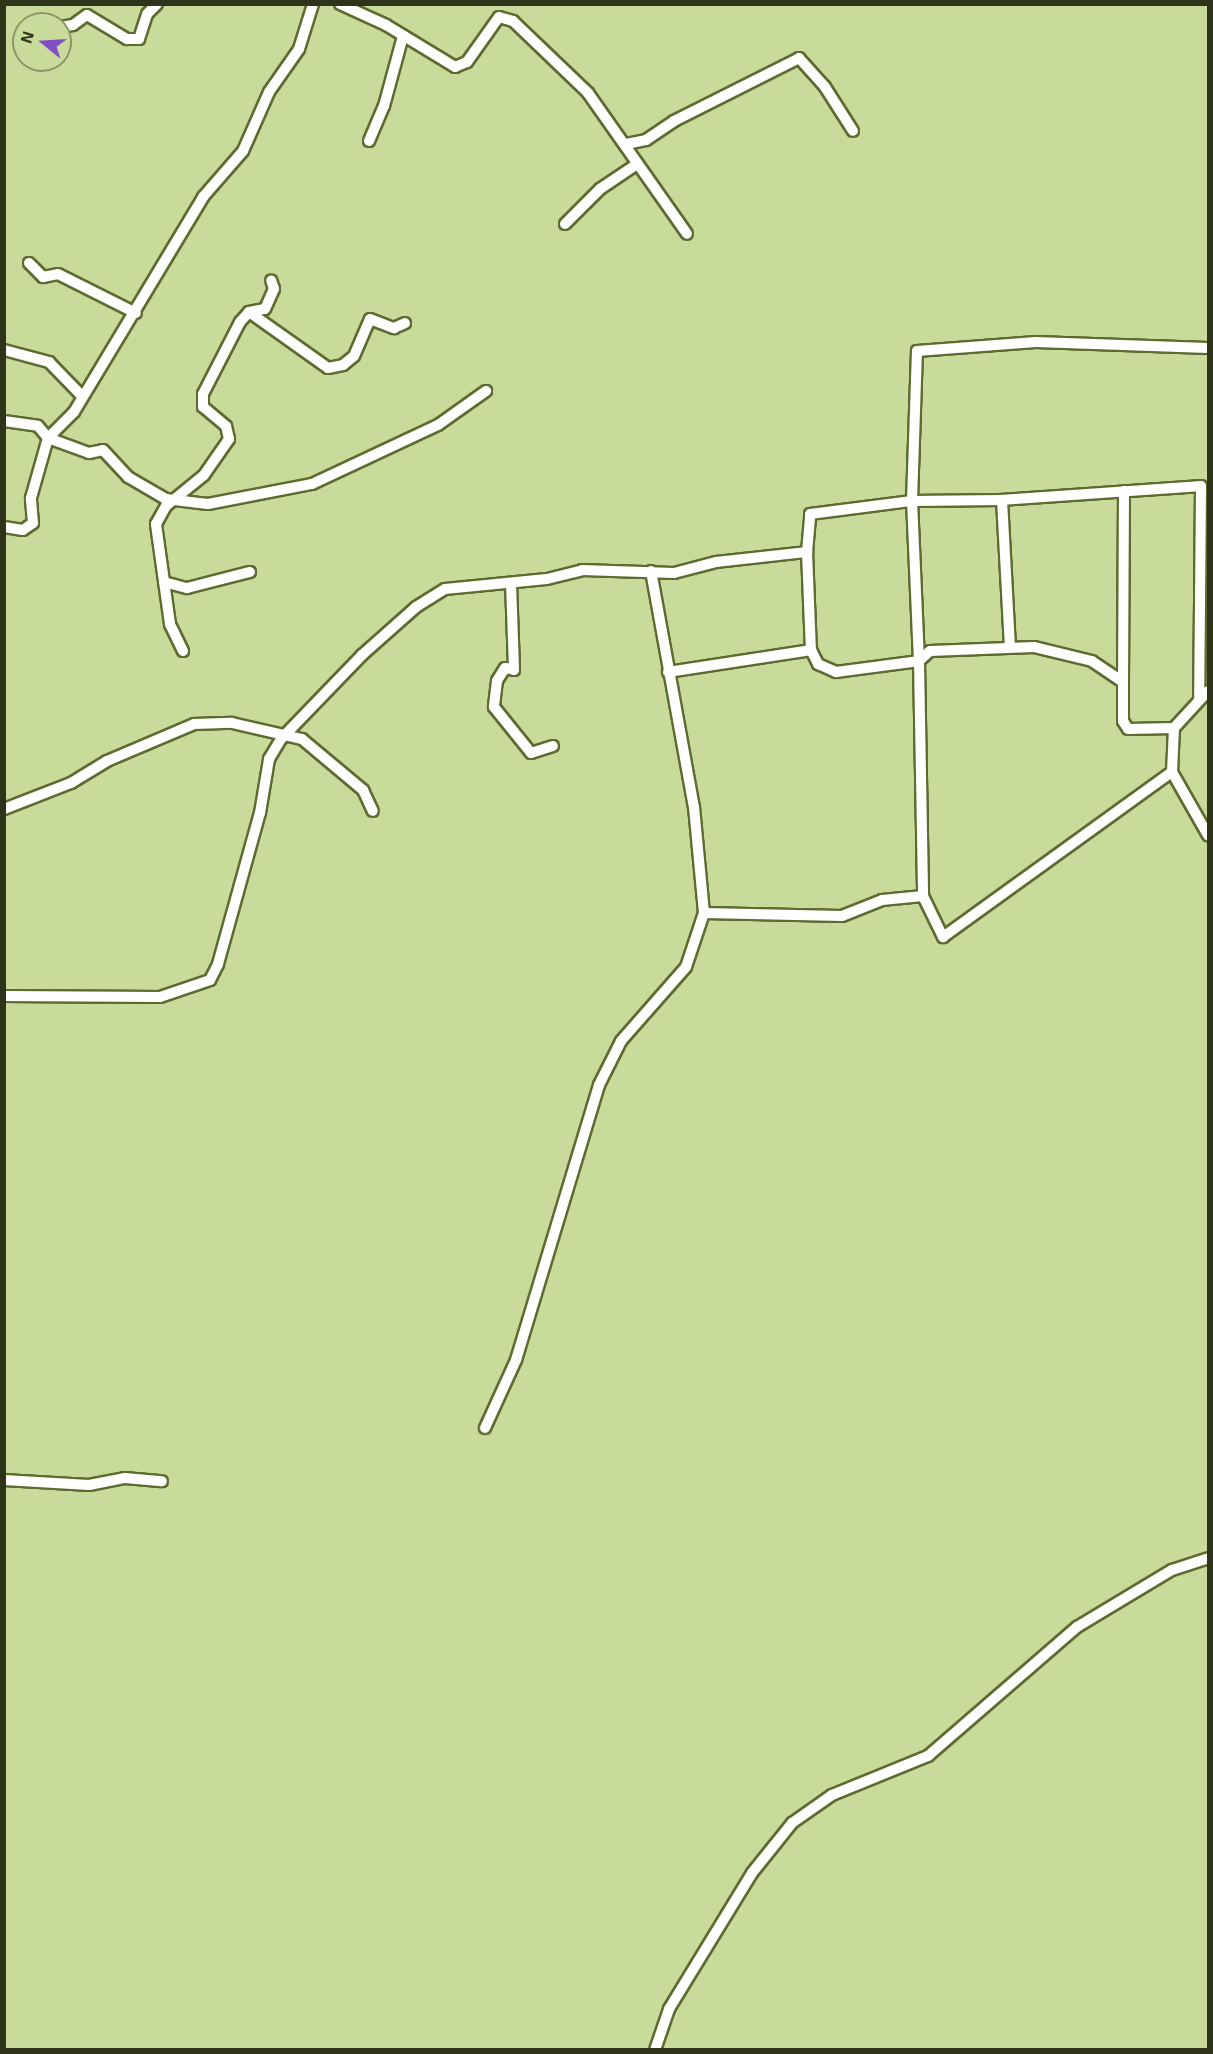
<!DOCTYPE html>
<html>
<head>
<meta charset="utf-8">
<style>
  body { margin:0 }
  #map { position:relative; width:1213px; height:2054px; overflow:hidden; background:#c9db9b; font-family:"Exo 2",sans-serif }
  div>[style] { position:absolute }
  .roads { filter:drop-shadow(2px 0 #5d6b2f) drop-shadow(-2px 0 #5d6b2f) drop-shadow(0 2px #5d6b2f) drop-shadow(0 -2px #5d6b2f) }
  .minor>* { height:10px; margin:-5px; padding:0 5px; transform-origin:5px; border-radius:5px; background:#fff }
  span { translate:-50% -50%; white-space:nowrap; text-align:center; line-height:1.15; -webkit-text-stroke:6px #c9db9b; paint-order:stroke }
  .frame { position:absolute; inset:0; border:6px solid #2d341a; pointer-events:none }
  .north { position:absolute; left:12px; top:12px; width:60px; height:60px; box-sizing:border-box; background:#c9db9b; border:2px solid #8b9867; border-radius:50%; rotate:288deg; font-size:16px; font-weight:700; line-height:24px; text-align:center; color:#2d341a }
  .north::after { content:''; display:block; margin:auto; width:21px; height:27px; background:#834ec5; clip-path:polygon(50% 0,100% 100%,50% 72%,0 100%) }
</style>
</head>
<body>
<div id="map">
  <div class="roads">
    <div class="minor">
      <i style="left:340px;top:4px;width:51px;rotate:24.5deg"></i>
      <i style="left:386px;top:25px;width:81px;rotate:31.3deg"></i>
      <i style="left:455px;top:67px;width:13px;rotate:-23deg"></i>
      <i style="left:467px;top:62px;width:55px;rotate:-54.6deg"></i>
      <i style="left:499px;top:17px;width:15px;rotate:16deg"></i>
      <i style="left:513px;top:21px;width:104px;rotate:43.8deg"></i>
      <i style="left:588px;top:93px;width:172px;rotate:54.9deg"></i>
      <i style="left:60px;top:27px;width:13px;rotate:-9deg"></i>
      <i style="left:73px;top:25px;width:17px;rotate:-36deg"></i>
      <i style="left:87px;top:15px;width:47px;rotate:31deg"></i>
      <i style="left:127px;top:39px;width:12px"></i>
      <i style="left:139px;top:39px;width:26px;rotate:-72deg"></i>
      <i style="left:147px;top:14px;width:14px;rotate:-45deg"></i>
      <i style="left:369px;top:141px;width:38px;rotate:-67deg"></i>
      <i style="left:384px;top:106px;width:73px;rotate:-74.8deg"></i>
      <i style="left:626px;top:144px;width:20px;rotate:-11deg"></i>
      <i style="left:646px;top:140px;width:34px;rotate:-34deg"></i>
      <i style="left:674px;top:121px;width:140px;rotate:-26.7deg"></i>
      <i style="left:799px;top:58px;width:39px;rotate:48deg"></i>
      <i style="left:825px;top:87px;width:52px;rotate:57.5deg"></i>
      <i style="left:565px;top:224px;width:49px;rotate:-45deg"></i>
      <i style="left:600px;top:189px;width:45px;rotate:-34deg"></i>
      <i style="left:29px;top:263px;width:20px;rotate:45deg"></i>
      <i style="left:43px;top:277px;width:15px;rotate:-11deg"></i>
      <i style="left:58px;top:274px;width:87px;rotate:26.6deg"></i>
      <i style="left:249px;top:312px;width:97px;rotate:35.3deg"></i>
      <i style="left:328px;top:368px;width:15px;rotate:-11deg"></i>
      <i style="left:343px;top:365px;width:14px;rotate:-39deg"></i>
      <i style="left:354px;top:356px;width:40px;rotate:-66.6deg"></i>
      <i style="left:370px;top:319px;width:26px;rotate:21deg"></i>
      <i style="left:394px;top:328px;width:12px;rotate:-24deg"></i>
      <i style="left:4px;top:350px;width:47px;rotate:14.9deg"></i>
      <i style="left:49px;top:362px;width:46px;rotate:45.9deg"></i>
      <i style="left:4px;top:421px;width:34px;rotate:8deg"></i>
      <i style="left:38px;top:426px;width:16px;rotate:50deg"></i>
      <i style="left:48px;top:438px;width:44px;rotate:20.1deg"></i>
      <i style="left:89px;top:453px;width:14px;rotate:-12deg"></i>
      <i style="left:103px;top:450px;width:37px;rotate:47deg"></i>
      <i style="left:128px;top:477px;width:44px;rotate:30.1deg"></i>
      <i style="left:166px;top:499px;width:42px;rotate:6.8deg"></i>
      <i style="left:208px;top:504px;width:106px;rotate:-10.9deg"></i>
      <i style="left:312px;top:484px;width:139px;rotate:-25.1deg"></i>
      <i style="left:438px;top:425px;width:59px;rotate:-35.3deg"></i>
      <i style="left:1124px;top:491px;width:191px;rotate:90.3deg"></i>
      <i style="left:1123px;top:682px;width:37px;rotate:-146deg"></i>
      <i style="left:1092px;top:661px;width:60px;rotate:-166.4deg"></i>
      <i style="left:1034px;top:647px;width:104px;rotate:177.8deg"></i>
      <i style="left:930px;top:651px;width:15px;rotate:138deg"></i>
      <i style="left:919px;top:661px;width:235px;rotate:89deg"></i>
      <i style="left:923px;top:896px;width:46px;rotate:64deg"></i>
      <i style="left:943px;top:937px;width:282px;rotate:-35.8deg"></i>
      <i style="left:1172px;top:772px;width:44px;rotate:-87.4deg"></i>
      <i style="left:1174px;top:728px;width:50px;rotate:-47.4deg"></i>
      <i style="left:1002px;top:500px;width:199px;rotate:-4deg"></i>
      <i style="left:1201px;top:486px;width:212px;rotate:90.5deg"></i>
      <i style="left:4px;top:527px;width:19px;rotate:9deg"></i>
      <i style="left:23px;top:530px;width:12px;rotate:-35deg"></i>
      <i style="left:33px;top:523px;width:25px;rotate:-95deg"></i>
      <i style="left:31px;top:498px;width:62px;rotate:-74.2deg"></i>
      <i style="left:48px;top:438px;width:37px;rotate:-45deg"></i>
      <i style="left:74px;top:412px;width:251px;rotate:-59deg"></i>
      <i style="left:203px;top:197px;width:61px;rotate:-49deg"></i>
      <i style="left:243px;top:151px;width:64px;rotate:-66.2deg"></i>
      <i style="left:269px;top:92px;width:52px;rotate:-55.1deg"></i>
      <i style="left:299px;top:49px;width:47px;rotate:-72.7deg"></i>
      <i style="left:807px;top:552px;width:98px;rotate:87.7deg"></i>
      <i style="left:811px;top:650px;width:16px;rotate:63deg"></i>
      <i style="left:818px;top:664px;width:20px;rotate:24deg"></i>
      <i style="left:836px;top:672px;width:84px;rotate:-7.5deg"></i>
      <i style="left:919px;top:661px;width:160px;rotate:-92.5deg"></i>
      <i style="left:912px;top:501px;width:150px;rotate:-88.1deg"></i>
      <i style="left:917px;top:351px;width:119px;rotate:-4.3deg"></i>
      <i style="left:1036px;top:342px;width:172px;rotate:2deg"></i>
      <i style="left:651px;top:571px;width:240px;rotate:79.7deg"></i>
      <i style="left:694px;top:807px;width:106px;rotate:84.6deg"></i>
      <i style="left:704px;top:913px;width:138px;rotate:1.2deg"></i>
      <i style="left:842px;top:916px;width:43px;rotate:-21.8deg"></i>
      <i style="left:882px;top:900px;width:41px;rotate:-5.6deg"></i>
      <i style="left:164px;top:582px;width:24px;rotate:15deg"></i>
      <i style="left:187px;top:588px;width:65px;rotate:-14.3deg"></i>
      <i style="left:511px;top:583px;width:87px;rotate:88deg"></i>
      <i style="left:514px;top:670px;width:9px;rotate:-167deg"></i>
      <i style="left:505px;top:668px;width:15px;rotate:122deg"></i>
      <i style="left:497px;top:681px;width:26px;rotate:97deg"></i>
      <i style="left:494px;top:707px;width:59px;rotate:51.2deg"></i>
      <i style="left:531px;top:753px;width:23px;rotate:-18deg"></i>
      <i style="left:183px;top:651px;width:30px;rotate:-116deg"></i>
      <i style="left:170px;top:624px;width:101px;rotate:-98deg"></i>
      <i style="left:156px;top:524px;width:21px;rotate:-61deg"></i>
      <i style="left:166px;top:506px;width:49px;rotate:-39.2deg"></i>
      <i style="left:204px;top:475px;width:44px;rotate:-55.2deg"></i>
      <i style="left:229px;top:439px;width:13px;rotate:-103deg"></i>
      <i style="left:226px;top:426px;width:30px;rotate:-140deg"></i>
      <i style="left:203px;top:407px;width:13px;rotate:-90deg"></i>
      <i style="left:203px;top:394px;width:81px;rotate:-62.8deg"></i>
      <i style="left:240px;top:322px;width:13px;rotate:-48deg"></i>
      <i style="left:249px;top:312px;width:16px;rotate:-11deg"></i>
      <i style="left:265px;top:309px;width:22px;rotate:-66deg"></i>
      <i style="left:274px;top:289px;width:9px;rotate:-108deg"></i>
      <i style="left:668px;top:672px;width:145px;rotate:-8.7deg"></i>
      <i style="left:1123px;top:682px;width:39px;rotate:90deg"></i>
      <i style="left:1123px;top:721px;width:9px;rotate:58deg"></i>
      <i style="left:1128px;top:729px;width:46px;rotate:-1.2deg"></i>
      <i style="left:1172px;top:772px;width:73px;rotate:60.3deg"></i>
      <i style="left:4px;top:809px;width:72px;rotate:-21.2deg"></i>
      <i style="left:71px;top:783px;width:42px;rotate:-31.4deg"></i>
      <i style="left:107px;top:761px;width:95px;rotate:-23deg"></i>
      <i style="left:194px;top:724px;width:38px;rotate:-2deg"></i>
      <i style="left:232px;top:723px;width:72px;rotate:12.9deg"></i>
      <i style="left:302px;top:739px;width:80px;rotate:39.9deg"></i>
      <i style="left:363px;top:790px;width:23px;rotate:65deg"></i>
      <i style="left:4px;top:996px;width:156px;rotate:0.4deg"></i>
      <i style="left:160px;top:997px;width:53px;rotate:-18.8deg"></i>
      <i style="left:210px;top:980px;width:18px;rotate:-63deg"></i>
      <i style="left:218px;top:964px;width:157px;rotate:-74.5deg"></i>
      <i style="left:260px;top:813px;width:55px;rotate:-80.5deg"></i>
      <i style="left:269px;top:759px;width:23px;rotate:-59deg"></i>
      <i style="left:281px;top:739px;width:117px;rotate:-46deg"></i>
      <i style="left:362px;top:655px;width:72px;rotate:-41.6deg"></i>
      <i style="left:416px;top:607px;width:34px;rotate:-32deg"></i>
      <i style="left:445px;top:589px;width:102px;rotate:-5.6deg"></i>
      <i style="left:547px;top:579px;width:36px;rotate:-14deg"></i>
      <i style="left:582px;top:570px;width:92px;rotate:1.9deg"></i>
      <i style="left:674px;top:573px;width:43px;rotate:-14.7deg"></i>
      <i style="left:716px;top:562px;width:92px;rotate:-6.3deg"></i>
      <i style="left:807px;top:552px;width:38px;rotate:-85deg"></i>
      <i style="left:810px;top:514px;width:103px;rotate:-7.3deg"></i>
      <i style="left:912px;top:501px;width:90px;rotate:-0.6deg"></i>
      <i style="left:1002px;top:500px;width:146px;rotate:86.9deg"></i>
      <i style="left:485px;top:1428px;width:75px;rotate:-65.5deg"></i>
      <i style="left:516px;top:1360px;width:287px;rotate:-73.2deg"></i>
      <i style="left:599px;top:1085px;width:49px;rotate:-63.4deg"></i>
      <i style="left:621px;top:1041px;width:98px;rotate:-48.7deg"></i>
      <i style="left:686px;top:967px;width:57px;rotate:-71.6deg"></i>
      <i style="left:4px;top:1480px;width:85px;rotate:3.4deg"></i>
      <i style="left:89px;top:1485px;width:37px;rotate:-11deg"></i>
      <i style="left:125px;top:1478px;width:37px;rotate:5deg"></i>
      <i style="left:655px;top:2050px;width:43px;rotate:-71.1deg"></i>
      <i style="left:669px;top:2009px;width:159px;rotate:-58.6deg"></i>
      <i style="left:752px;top:1873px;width:64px;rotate:-51.3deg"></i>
      <i style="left:792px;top:1823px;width:49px;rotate:-35deg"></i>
      <i style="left:832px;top:1795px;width:104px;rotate:-22.1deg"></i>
      <i style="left:928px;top:1756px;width:197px;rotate:-40.9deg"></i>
      <i style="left:1077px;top:1627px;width:111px;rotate:-31deg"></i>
      <i style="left:1172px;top:1570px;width:38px;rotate:-18deg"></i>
    </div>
  </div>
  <div class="frame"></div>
  <div class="north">N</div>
</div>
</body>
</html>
